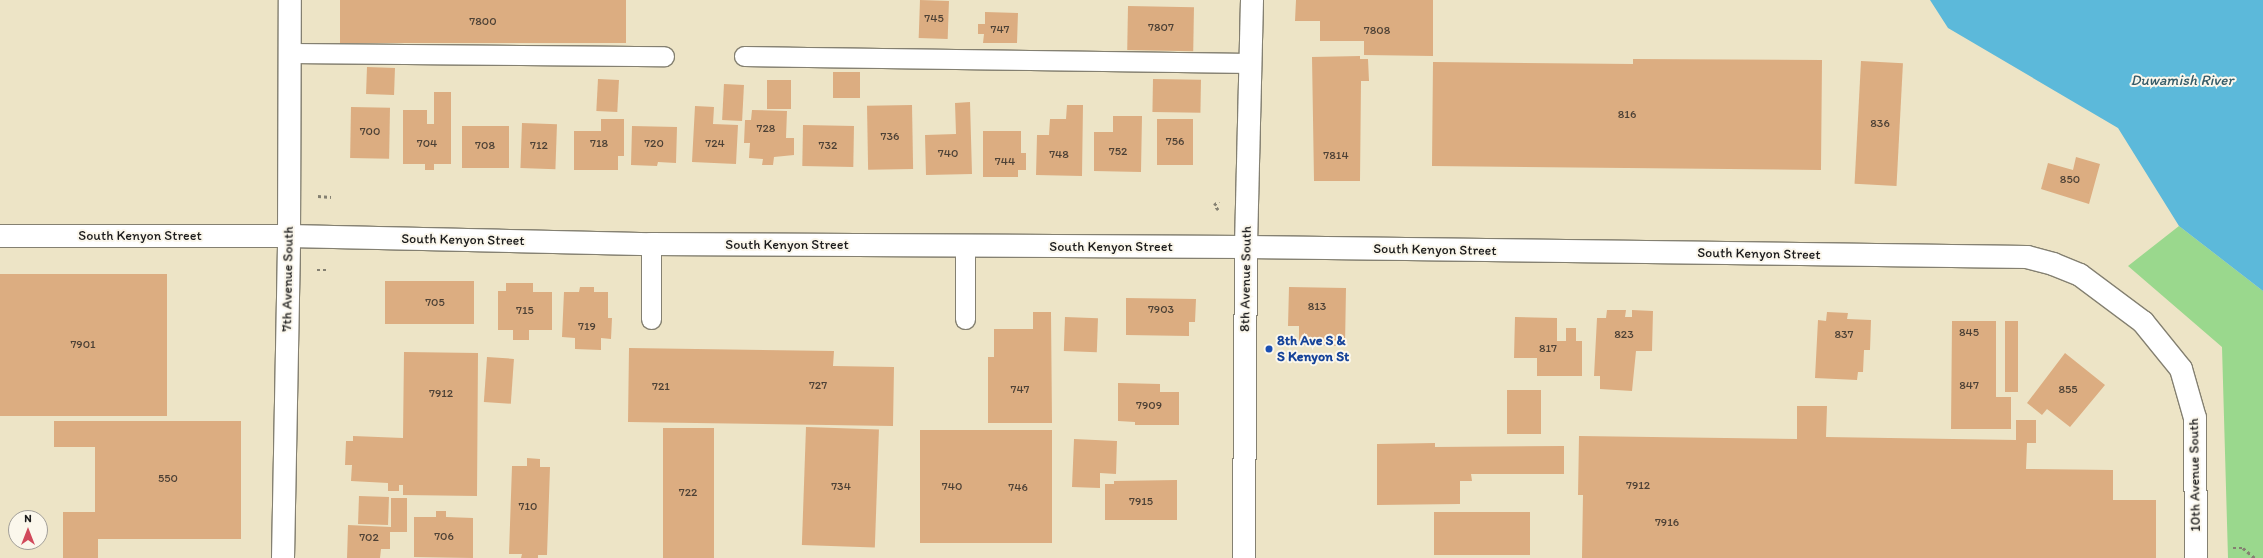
<!DOCTYPE html>
<html>
<head>
<meta charset="utf-8">
<style>
  body { margin:0 }
  #map { position:relative; width:2263px; height:558px; overflow:hidden; background:#ede4c6; font-family:Itim,sans-serif }
  div>[style] { position:absolute }
  .green>* { inset:0; background:#9ad88d }
  .water>* { inset:0; background:#5cb9da }
  .building>* { inset:0; background:#dcad81; transform-origin:0 0 }
  .path>* { height:2.5px; margin-top:-1.25px; transform-origin:0; background:repeating-linear-gradient(90deg,#848071 0 3px,transparent 0 6px) }
  .roads { filter:drop-shadow(1px 0 #848071) drop-shadow(-1px 0 #848071) drop-shadow(0 1px #848071) drop-shadow(0 -1px #848071) }
  .lane>* { height:19px; margin:-9.5px; padding:0 9.5px; transform-origin:9.5px; border-radius:9.5px; background:#fff }
  .street>* { height:22px; margin:-11px; padding:0 11px; transform-origin:11px; border-radius:11px; background:#fff }
  .secondary>* { height:22px; margin:-11px; padding:0 11px; transform-origin:11px; border-radius:11px; background:#fff }
  .dots>* { width:11px; height:11px; translate:-50% -50%; box-sizing:border-box; border:2px solid #fbf7ec; border-radius:50% }
  span { translate:-50% -50%; white-space:nowrap; text-align:center; line-height:1.15; -webkit-text-stroke:4px #fbf7ec; paint-order:stroke }
  .number-label { font-size:12px; color:#4c4035 }
  .number-label span { -webkit-text-stroke-width:0 }
  .street-label { font-size:14px; color:#1c1c1c }
  .transit-label { font-size:14px; color:#164399; font-weight:700 }
  .left { translate:0 -50%; text-align:left }
  .water-label { font-size:15px; color:#365b68; font-style:italic }
  .north { position:absolute; left:8px; top:510px; width:40px; height:40px; box-sizing:border-box; background:#fbf7ec; border:1px solid #a29f99; border-radius:50%; rotate:0deg; font-size:11px; font-weight:700; line-height:16px; text-align:center; color:#1c1c1c }
  .north::after { content:''; display:block; margin:auto; width:14px; height:18px; background:#d1495b; clip-path:polygon(50% 0,100% 100%,50% 72%,0 100%) }
</style>
</head>
<body>
<div id="map">
  <div class="green">
    <i style="clip-path:polygon(2179px 226px,2263px 291px,2263px 558px,2228px 558px,2222px 347px,2128px 266px)"></i>
  </div>
  <div class="water">
    <i style="clip-path:polygon(1930px 0,2263px 0,2263px 291px,2179px 226px,2118px 128px,1948px 28px)"></i>
  </div>
  <div class="building">
    <i style="left:340px;top:0;width:286px;height:43px"></i>
    <i style="left:920px;top:0;width:29px;height:38px;rotate:2deg"></i>
    <i style="clip-path:polygon(1296px 0,1433px 0,1433px 56px,1364px 55px,1364px 41px,1320px 41px,1320px 21px,1295px 21px)"></i>
    <i style="left:1128px;top:6px;width:66px;height:44px;rotate:1deg"></i>
    <i style="clip-path:polygon(985px 12px,1018px 13px,1017px 43px,983px 43px,984px 34px,978px 34px,978px 24px,985px 24px)"></i>
    <i style="clip-path:polygon(1360px 56px,1360px 59px,1368px 59px,1369px 81px,1361px 81px,1360px 181px,1314px 181px,1312px 57px)"></i>
    <i style="clip-path:polygon(1633px 59px,1822px 60px,1821px 170px,1432px 166px,1433px 62px,1633px 64px)"></i>
    <i style="left:1861px;top:61px;width:42px;height:123px;rotate:3deg"></i>
    <i style="left:367px;top:67px;width:28px;height:27px;rotate:2deg"></i>
    <i style="left:860px;top:72px;width:26px;height:27px;rotate:90deg"></i>
    <i style="left:598px;top:79px;width:21px;height:32px;rotate:3deg"></i>
    <i style="left:1153px;top:79px;width:48px;height:33px;rotate:1deg"></i>
    <i style="left:767px;top:80px;width:24px;height:29px"></i>
    <i style="left:724px;top:84px;width:20px;height:36px;rotate:3deg"></i>
    <i style="clip-path:polygon(434px 92px,451px 92px,451px 164px,434px 164px,434px 170px,425px 170px,425px 164px,403px 164px,403px 110px,427px 110px,427px 124px,434px 124px)"></i>
    <i style="clip-path:polygon(970px 102px,972px 174px,926px 175px,925px 135px,956px 134px,955px 103px)"></i>
    <i style="left:912px;top:105px;width:64px;height:45px;rotate:89deg"></i>
    <i style="clip-path:polygon(1067px 105px,1083px 105px,1082px 176px,1036px 175px,1037px 135px,1049px 135px,1050px 119px,1066px 119px)"></i>
    <i style="clip-path:polygon(695px 106px,714px 107px,713px 124px,738px 125px,736px 164px,692px 162px)"></i>
    <i style="left:351px;top:107px;width:39px;height:51px;rotate:1deg"></i>
    <i style="clip-path:polygon(752px 110px,787px 111px,786px 138px,794px 138px,794px 155px,774px 157px,773px 165px,762px 165px,763px 159px,749px 158px,750px 143px,744px 143px,745px 120px,751px 120px)"></i>
    <i style="clip-path:polygon(1113px 116px,1142px 116px,1141px 172px,1094px 171px,1094px 132px,1113px 132px)"></i>
    <i style="clip-path:polygon(601px 119px,624px 119px,624px 156px,618px 156px,618px 170px,574px 170px,574px 131px,601px 131px)"></i>
    <i style="left:1157px;top:119px;width:36px;height:46px"></i>
    <i style="left:522px;top:123px;width:35px;height:45px;rotate:2deg"></i>
    <i style="left:803px;top:125px;width:51px;height:41px;rotate:1deg"></i>
    <i style="left:509px;top:126px;width:42px;height:47px;rotate:90deg"></i>
    <i style="clip-path:polygon(632px 126px,677px 127px,676px 163px,658px 162px,657px 166px,631px 165px)"></i>
    <i style="clip-path:polygon(983px 131px,1021px 131px,1021px 153px,1026px 153px,1026px 170px,1018px 170px,1018px 177px,983px 177px)"></i>
    <i style="clip-path:polygon(2076px 157px,2100px 164px,2089px 204px,2041px 189px,2048px 163px,2073px 170px)"></i>
    <i style="left:0;top:274px;width:167px;height:142px"></i>
    <i style="left:385px;top:281px;width:89px;height:43px"></i>
    <i style="clip-path:polygon(506px 283px,533px 283px,533px 292px,552px 292px,552px 330px,529px 330px,529px 340px,513px 340px,513px 330px,498px 330px,498px 291px,506px 291px)"></i>
    <i style="clip-path:polygon(580px 287px,594px 287px,594px 292px,608px 292px,608px 318px,612px 318px,611px 339px,601px 338px,601px 350px,575px 349px,575px 338px,562px 337px,564px 292px,579px 292px)"></i>
    <i style="clip-path:polygon(1289px 287px,1346px 288px,1345px 346px,1299px 345px,1299px 326px,1288px 326px)"></i>
    <i style="clip-path:polygon(1126px 298px,1196px 299px,1195px 322px,1189px 322px,1189px 336px,1126px 335px)"></i>
    <i style="clip-path:polygon(1607px 310px,1626px 310px,1625px 317px,1632px 317px,1632px 310px,1653px 311px,1652px 351px,1636px 351px,1632px 391px,1600px 389px,1600px 376px,1594px 376px,1597px 318px,1606px 318px)"></i>
    <i style="clip-path:polygon(1033px 312px,1051px 312px,1052px 423px,988px 423px,988px 357px,994px 357px,994px 329px,1033px 329px)"></i>
    <i style="clip-path:polygon(1827px 312px,1848px 313px,1847px 319px,1871px 320px,1870px 350px,1864px 350px,1863px 372px,1858px 372px,1857px 380px,1815px 378px,1818px 320px,1826px 321px)"></i>
    <i style="left:1065px;top:317px;width:33px;height:34px;rotate:2deg"></i>
    <i style="clip-path:polygon(1515px 317px,1557px 318px,1557px 341px,1566px 341px,1566px 328px,1576px 328px,1576px 341px,1582px 341px,1582px 376px,1537px 376px,1537px 358px,1514px 358px)"></i>
    <i style="clip-path:polygon(1952px 321px,1996px 321px,1996px 397px,2011px 397px,2011px 429px,1951px 429px)"></i>
    <i style="left:2005px;top:321px;width:13px;height:71px"></i>
    <i style="clip-path:polygon(629px 348px,834px 351px,833px 366px,894px 367px,893px 426px,628px 422px)"></i>
    <i style="clip-path:polygon(404px 352px,478px 353px,477px 496px,403px 495px,403px 485px,399px 485px,399px 491px,388px 491px,388px 483px,351px 481px,352px 465px,345px 465px,346px 441px,353px 441px,353px 436px,403px 438px)"></i>
    <i style="clip-path:polygon(2065px 353px,2105px 385px,2070px 427px,2047px 409px,2042px 415px,2027px 403px)"></i>
    <i style="left:487px;top:357px;width:27px;height:45px;rotate:4deg"></i>
    <i style="clip-path:polygon(1118px 383px,1160px 384px,1160px 392px,1179px 392px,1179px 425px,1135px 425px,1135px 422px,1118px 421px)"></i>
    <i style="left:1507px;top:390px;width:34px;height:44px"></i>
    <i style="clip-path:polygon(1797px 406px,1827px 406px,1826px 437px,2016px 440px,2016px 420px,2036px 420px,2036px 443px,2027px 443px,2026px 469px,2113px 470px,2113px 500px,2156px 500px,2156px 558px,1582px 558px,1583px 495px,1578px 495px,1579px 436px,1797px 439px)"></i>
    <i style="clip-path:polygon(54px 421px,241px 421px,241px 539px,98px 539px,98px 558px,63px 558px,63px 512px,95px 512px,95px 447px,54px 447px)"></i>
    <i style="left:806px;top:427px;width:73px;height:118px;rotate:2deg"></i>
    <i style="left:663px;top:428px;width:51px;height:130px"></i>
    <i style="left:920px;top:430px;width:132px;height:113px"></i>
    <i style="clip-path:polygon(1074px 439px,1117px 441px,1116px 474px,1100px 473px,1100px 488px,1072px 487px)"></i>
    <i style="clip-path:polygon(1435px 443px,1435px 447px,1564px 446px,1564px 474px,1471px 474px,1472px 481px,1460px 481px,1460px 504px,1377px 505px,1377px 444px)"></i>
    <i style="clip-path:polygon(527px 458px,540px 459px,540px 467px,550px 467px,547px 555px,538px 555px,538px 558px,521px 558px,522px 554px,509px 554px,512px 466px,527px 466px)"></i>
    <i style="clip-path:polygon(1177px 480px,1177px 520px,1105px 520px,1105px 484px,1114px 484px,1114px 481px)"></i>
    <i style="left:359px;top:496px;width:30px;height:28px;rotate:2deg"></i>
    <i style="clip-path:polygon(391px 498px,407px 498px,407px 532px,390px 532px,390px 549px,381px 549px,380px 558px,347px 558px,348px 525px,391px 527px)"></i>
    <i style="clip-path:polygon(436px 511px,446px 511px,446px 517px,473px 518px,473px 558px,414px 557px,414px 517px,436px 517px)"></i>
    <i style="left:1530px;top:512px;width:43px;height:96px;rotate:90deg"></i>
  </div>
  <div class="path">
    <i style="left:318px;top:196px;width:13px;rotate:4deg"></i>
    <i style="left:1218px;top:210px;width:6px;rotate:-129deg"></i>
    <i style="left:1214px;top:205px;width:6px;rotate:-39deg"></i>
    <i style="left:317px;top:270px;width:11px"></i>
    <i style="left:2233px;top:548px;width:10px"></i>
    <i style="left:2243px;top:548px;width:16px;rotate:40deg"></i>
  </div>
  <div class="roads">
    <div class="lane">
      <i style="left:290px;top:53px;width:374px;rotate:0.5deg"></i>
      <i style="left:744px;top:56px;width:507px;rotate:0.79deg"></i>
      <i style="left:651px;top:244px;width:75px;rotate:90deg"></i>
      <i style="left:965px;top:246px;width:73px;rotate:90deg"></i>
    </div>
    <div class="street">
      <i style="left:1252px;top:0;width:247px;rotate:91.4deg"></i>
      <i style="left:1246px;top:247px;width:781px;rotate:0.73deg"></i>
      <i style="left:2027px;top:257px;width:27px;rotate:15deg"></i>
      <i style="left:2053px;top:264px;width:29px;rotate:22deg"></i>
      <i style="left:2080px;top:275px;width:79px;rotate:36.7deg"></i>
      <i style="left:2143px;top:322px;width:60px;rotate:51deg"></i>
      <i style="left:2181px;top:369px;width:51px;rotate:74.1deg"></i>
      <i style="left:2195px;top:418px;width:140px;rotate:89.6deg"></i>
      <i style="left:283px;top:558px;width:322px;rotate:-88.9deg"></i>
      <i style="left:289px;top:236px;width:236px;rotate:-89.8deg"></i>
    </div>
    <div class="secondary">
      <i style="left:0;top:236px;width:289px"></i>
      <i style="left:289px;top:236px;width:362px;rotate:1.3deg"></i>
      <i style="left:651px;top:244px;width:595px;rotate:0.29deg"></i>
      <i style="left:1246px;top:247px;width:311px;rotate:90.4deg"></i>
    </div>
  </div>
  <div class="dots">
    <i style="left:1269px;top:349px;background:#1a4fb4"></i>
  </div>
  <div class="number-label">
    <span style="left:934px;top:19px">745</span>
    <span style="left:483px;top:22px">7800</span>
    <span style="left:1161px;top:28px">7807</span>
    <span style="left:1000px;top:30px">747</span>
    <span style="left:1377px;top:31px">7808</span>
    <span style="left:1627px;top:115px">816</span>
    <span style="left:1880px;top:124px">836</span>
    <span style="left:766px;top:129px">728</span>
    <span style="left:370px;top:132px">700</span>
    <span style="left:890px;top:137px">736</span>
    <span style="left:1175px;top:142px">756</span>
    <span style="left:427px;top:144px">704</span>
    <span style="left:599px;top:144px">718</span>
    <span style="left:654px;top:144px">720</span>
    <span style="left:715px;top:144px">724</span>
    <span style="left:485px;top:146px">708</span>
    <span style="left:539px;top:146px">712</span>
    <span style="left:828px;top:146px">732</span>
    <span style="left:1118px;top:152px">752</span>
    <span style="left:948px;top:154px">740</span>
    <span style="left:1059px;top:155px">748</span>
    <span style="left:1336px;top:156px">7814</span>
    <span style="left:1005px;top:162px">744</span>
    <span style="left:2070px;top:180px">850</span>
    <span style="left:435px;top:303px">705</span>
    <span style="left:1317px;top:307px">813</span>
    <span style="left:1161px;top:310px">7903</span>
    <span style="left:525px;top:311px">715</span>
    <span style="left:587px;top:327px">719</span>
    <span style="left:1969px;top:333px">845</span>
    <span style="left:1624px;top:335px">823</span>
    <span style="left:1844px;top:335px">837</span>
    <span style="left:83px;top:345px">7901</span>
    <span style="left:1548px;top:349px">817</span>
    <span style="left:818px;top:386px">727</span>
    <span style="left:1969px;top:386px">847</span>
    <span style="left:661px;top:387px">721</span>
    <span style="left:1020px;top:390px">747</span>
    <span style="left:2068px;top:390px">855</span>
    <span style="left:441px;top:394px">7912</span>
    <span style="left:1149px;top:406px">7909</span>
    <span style="left:168px;top:479px">550</span>
    <span style="left:1638px;top:486px">7912</span>
    <span style="left:841px;top:487px">734</span>
    <span style="left:952px;top:487px">740</span>
    <span style="left:1018px;top:488px">746</span>
    <span style="left:688px;top:493px">722</span>
    <span style="left:1141px;top:502px">7915</span>
    <span style="left:528px;top:507px">710</span>
    <span style="left:1667px;top:523px">7916</span>
    <span style="left:444px;top:537px">706</span>
    <span style="left:369px;top:538px">702</span>
  </div>
  <div class="street-label">
    <span style="left:140px;top:236px">South Kenyon Street</span>
    <span style="left:463px;top:240px;rotate:1deg">South Kenyon Street</span>
    <span style="left:787px;top:245px">South Kenyon Street</span>
    <span style="left:1111px;top:247px">South Kenyon Street</span>
    <span style="left:1435px;top:250px;rotate:1deg">South Kenyon Street</span>
    <span style="left:1759px;top:254px;rotate:1deg">South Kenyon Street</span>
    <span style="left:288px;top:279px;rotate:-89deg">7th Avenue South</span>
    <span style="left:1246px;top:279px;rotate:-89deg">8th Avenue South</span>
    <span style="left:2195px;top:475px;rotate:-91deg">10th Avenue South</span>
  </div>
  <div class="transit-label">
    <span class="left" style="left:1277px;top:349px">8th Ave S &amp;<br>S Kenyon St</span>
  </div>
  <div class="water-label">
    <span style="left:2182px;top:81px">Duwamish River</span>
  </div>
  <div class="north">N</div>
</div>
</body>
</html>
